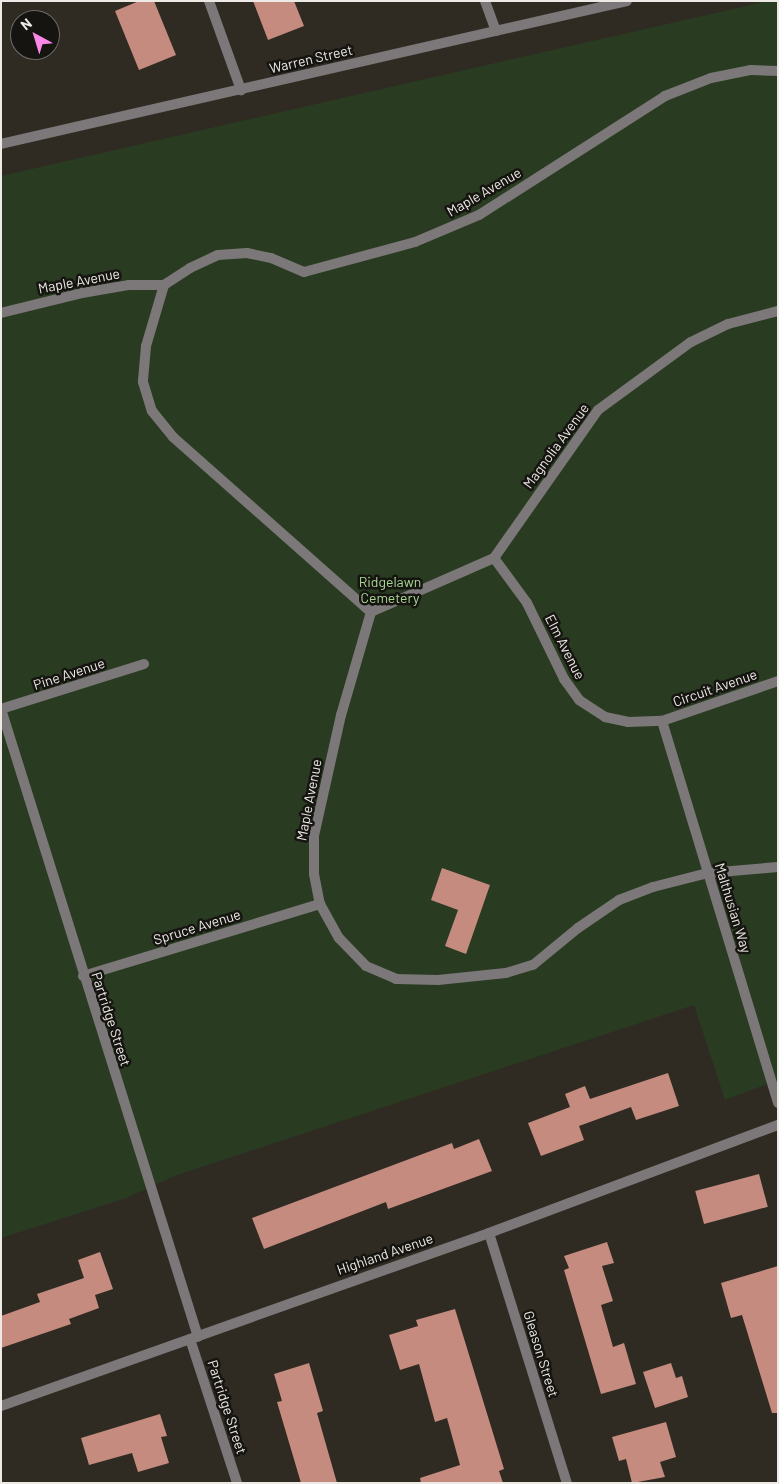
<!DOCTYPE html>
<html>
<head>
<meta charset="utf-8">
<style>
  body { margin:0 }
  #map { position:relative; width:779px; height:1484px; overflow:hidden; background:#2f2b23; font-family:Barlow,sans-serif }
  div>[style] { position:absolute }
  .green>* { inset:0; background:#293c21 }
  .building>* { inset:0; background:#c58b7e; transform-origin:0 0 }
  .service>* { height:10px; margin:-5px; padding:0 5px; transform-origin:5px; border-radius:5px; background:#7c7778 }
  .minor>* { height:10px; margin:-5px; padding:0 5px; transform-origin:5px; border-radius:5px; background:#7c7778 }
  .tertiary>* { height:10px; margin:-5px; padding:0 5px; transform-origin:5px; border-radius:5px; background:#7c7778 }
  span { translate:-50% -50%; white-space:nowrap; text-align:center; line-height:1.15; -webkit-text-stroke:5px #151410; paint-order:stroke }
  .street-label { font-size:14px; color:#edeae5 }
  .park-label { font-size:14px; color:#a8d894 }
  .frame { position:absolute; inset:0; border:2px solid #edeae5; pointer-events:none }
  .north { position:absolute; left:10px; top:10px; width:50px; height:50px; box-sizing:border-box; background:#151410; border:1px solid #6b6a65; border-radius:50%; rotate:321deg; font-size:14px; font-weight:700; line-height:20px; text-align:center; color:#edeae5 }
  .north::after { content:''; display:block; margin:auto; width:18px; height:22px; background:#fb87e6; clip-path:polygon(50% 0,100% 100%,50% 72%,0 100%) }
</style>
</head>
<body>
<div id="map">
  <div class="green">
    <i style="clip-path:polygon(768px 1px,778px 1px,778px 1080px,725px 1100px,694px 1005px,174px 1176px,126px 1198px,1px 1238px,1px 176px)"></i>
  </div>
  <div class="building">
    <i style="clip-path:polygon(139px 1px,154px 1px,176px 55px,139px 70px,115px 11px)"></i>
    <i style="clip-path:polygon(253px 1px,294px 1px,304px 26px,268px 40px)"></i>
    <i style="clip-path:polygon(442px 868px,490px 885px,466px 954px,445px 946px,458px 910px,431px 900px)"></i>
    <i style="clip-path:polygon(668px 1073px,679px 1106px,636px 1120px,631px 1107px,579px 1126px,584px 1140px,541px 1156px,528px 1123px,570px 1107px,565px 1094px,585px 1086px,590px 1099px)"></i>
    <i style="clip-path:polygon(479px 1139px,492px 1171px,388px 1209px,386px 1202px,264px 1249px,252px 1218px,452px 1143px,454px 1149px)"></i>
    <i style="left:759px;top:1174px;width:34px;height:66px;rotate:75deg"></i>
    <i style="clip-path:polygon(607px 1242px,614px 1263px,602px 1266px,613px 1301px,601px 1305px,613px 1347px,624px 1343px,636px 1384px,601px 1394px,564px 1270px,569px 1268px,564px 1256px)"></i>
    <i style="clip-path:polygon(100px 1252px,113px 1289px,95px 1295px,99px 1308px,69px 1319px,71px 1324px,1px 1348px,1px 1316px,40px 1302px,37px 1294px,84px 1278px,78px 1260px)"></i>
    <i style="clip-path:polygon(778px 1266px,778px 1413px,772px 1413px,742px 1315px,731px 1318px,721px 1283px)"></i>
    <i style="clip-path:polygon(455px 1309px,504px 1469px,499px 1471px,503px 1483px,421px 1483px,420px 1478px,460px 1465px,447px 1418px,435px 1422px,419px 1364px,400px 1370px,389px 1335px,418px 1326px,416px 1320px)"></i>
    <i style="clip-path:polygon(309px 1363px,323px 1411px,317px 1413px,337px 1483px,301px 1483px,277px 1402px,282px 1401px,274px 1374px)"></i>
    <i style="clip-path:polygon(671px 1363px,676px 1378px,682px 1376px,688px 1397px,655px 1408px,643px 1372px)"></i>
    <i style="clip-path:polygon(160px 1414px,167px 1436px,161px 1437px,169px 1463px,138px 1472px,132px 1453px,89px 1465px,81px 1438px)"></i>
    <i style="clip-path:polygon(666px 1422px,676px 1457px,660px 1462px,665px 1477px,632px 1483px,626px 1459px,619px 1461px,612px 1437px)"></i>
  </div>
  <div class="service">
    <i style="left:164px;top:285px;width:31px;rotate:-33deg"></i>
    <i style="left:190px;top:268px;width:31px;rotate:-25deg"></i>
    <i style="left:218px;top:255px;width:29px;rotate:-4deg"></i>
    <i style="left:247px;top:253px;width:25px;rotate:12deg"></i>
    <i style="left:271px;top:258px;width:36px;rotate:23deg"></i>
    <i style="left:304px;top:272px;width:115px;rotate:-15.1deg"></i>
    <i style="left:415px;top:242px;width:69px;rotate:-22.9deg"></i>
    <i style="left:479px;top:215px;width:221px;rotate:-32.6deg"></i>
    <i style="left:665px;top:96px;width:49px;rotate:-21.4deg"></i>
    <i style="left:711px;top:78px;width:41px;rotate:-11.3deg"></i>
    <i style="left:751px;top:70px;width:27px;rotate:2deg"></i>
    <i style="left:1px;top:313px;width:83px;rotate:-13.9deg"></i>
    <i style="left:82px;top:293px;width:48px;rotate:-9.7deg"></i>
    <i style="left:129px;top:285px;width:35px"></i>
    <i style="left:164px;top:285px;width:64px;rotate:106.4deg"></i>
    <i style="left:146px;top:346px;width:36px;rotate:95deg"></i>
    <i style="left:143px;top:382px;width:30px;rotate:73deg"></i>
    <i style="left:152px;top:411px;width:33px;rotate:51deg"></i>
    <i style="left:173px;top:437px;width:264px;rotate:41.5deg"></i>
    <i style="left:494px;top:558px;width:56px;rotate:53.7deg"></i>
    <i style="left:527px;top:603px;width:85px;rotate:64deg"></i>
    <i style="left:564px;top:679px;width:26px;rotate:54deg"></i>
    <i style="left:579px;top:700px;width:31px;rotate:33deg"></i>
    <i style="left:605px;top:717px;width:24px;rotate:12deg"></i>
    <i style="left:628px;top:722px;width:34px;rotate:-2deg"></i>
    <i style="left:662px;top:721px;width:123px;rotate:-19deg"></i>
    <i style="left:371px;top:612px;width:107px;rotate:106.2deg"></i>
    <i style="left:341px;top:715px;width:124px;rotate:102.6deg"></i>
    <i style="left:314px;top:836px;width:38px;rotate:90deg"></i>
    <i style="left:314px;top:874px;width:31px;rotate:79deg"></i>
    <i style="left:320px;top:904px;width:39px;rotate:61deg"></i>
    <i style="left:339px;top:938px;width:39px;rotate:46deg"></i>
    <i style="left:366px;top:966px;width:33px;rotate:23deg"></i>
    <i style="left:396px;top:979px;width:42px;rotate:1.4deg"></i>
    <i style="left:438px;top:980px;width:68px;rotate:-5.9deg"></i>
    <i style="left:506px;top:973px;width:28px;rotate:-17deg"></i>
    <i style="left:533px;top:965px;width:58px;rotate:-39.4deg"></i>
    <i style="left:578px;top:928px;width:50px;rotate:-34.3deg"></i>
    <i style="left:619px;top:900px;width:36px;rotate:-21deg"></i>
    <i style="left:653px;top:887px;width:57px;rotate:-14.3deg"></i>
    <i style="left:708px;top:873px;width:70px;rotate:-4.9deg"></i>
    <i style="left:371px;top:612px;width:134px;rotate:-23.7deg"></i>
    <i style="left:494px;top:558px;width:181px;rotate:-54.9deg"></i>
    <i style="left:598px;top:410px;width:115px;rotate:-36.2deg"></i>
    <i style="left:691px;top:342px;width:41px;rotate:-25.9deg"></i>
    <i style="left:728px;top:324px;width:52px;rotate:-14.6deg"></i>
    <i style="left:1px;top:709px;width:658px;rotate:72.58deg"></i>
    <i style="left:1px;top:709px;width:150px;rotate:-17.5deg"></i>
    <i style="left:662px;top:721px;width:399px;rotate:73.1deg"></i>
    <i style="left:83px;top:976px;width:248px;rotate:-16.9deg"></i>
  </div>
  <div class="minor">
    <i style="left:209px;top:1px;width:95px;rotate:70.2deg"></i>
    <i style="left:485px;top:1px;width:32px;rotate:70deg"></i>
    <i style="left:489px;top:1233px;width:262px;rotate:72.7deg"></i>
    <i style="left:190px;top:1339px;width:151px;rotate:71.9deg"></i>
    <i style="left:1px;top:1406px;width:518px;rotate:-19.52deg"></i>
    <i style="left:489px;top:1233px;width:309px;rotate:-20.5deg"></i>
  </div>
  <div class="tertiary">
    <i style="left:1px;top:144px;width:642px;rotate:-12.87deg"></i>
  </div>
  <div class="street-label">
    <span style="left:311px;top:59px;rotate:-13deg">Warren Street</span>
    <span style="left:484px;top:192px;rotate:-30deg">Maple Avenue</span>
    <span style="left:79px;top:281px;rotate:-11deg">Maple Avenue</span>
    <span style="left:556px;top:446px;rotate:-54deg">Magnolia Avenue</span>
    <span style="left:565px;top:647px;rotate:63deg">Elm Avenue</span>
    <span style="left:69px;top:674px;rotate:-18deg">Pine Avenue</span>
    <span style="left:715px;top:688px;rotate:-19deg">Circuit Avenue</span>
    <span style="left:309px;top:800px;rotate:-79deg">Maple Avenue</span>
    <span style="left:733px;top:908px;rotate:73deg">Malthusian Way</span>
    <span style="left:197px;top:927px;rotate:-17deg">Spruce Avenue</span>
    <span style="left:111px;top:1019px;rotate:72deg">Partridge Street</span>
    <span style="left:385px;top:1254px;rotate:-19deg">Highland Avenue</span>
    <span style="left:541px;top:1354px;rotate:73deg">Gleason Street</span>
    <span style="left:227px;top:1407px;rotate:72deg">Partridge Street</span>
  </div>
  <div class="park-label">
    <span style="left:390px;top:590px">Ridgelawn<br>Cemetery</span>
  </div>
  <div class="frame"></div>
  <div class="north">N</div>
</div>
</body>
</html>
